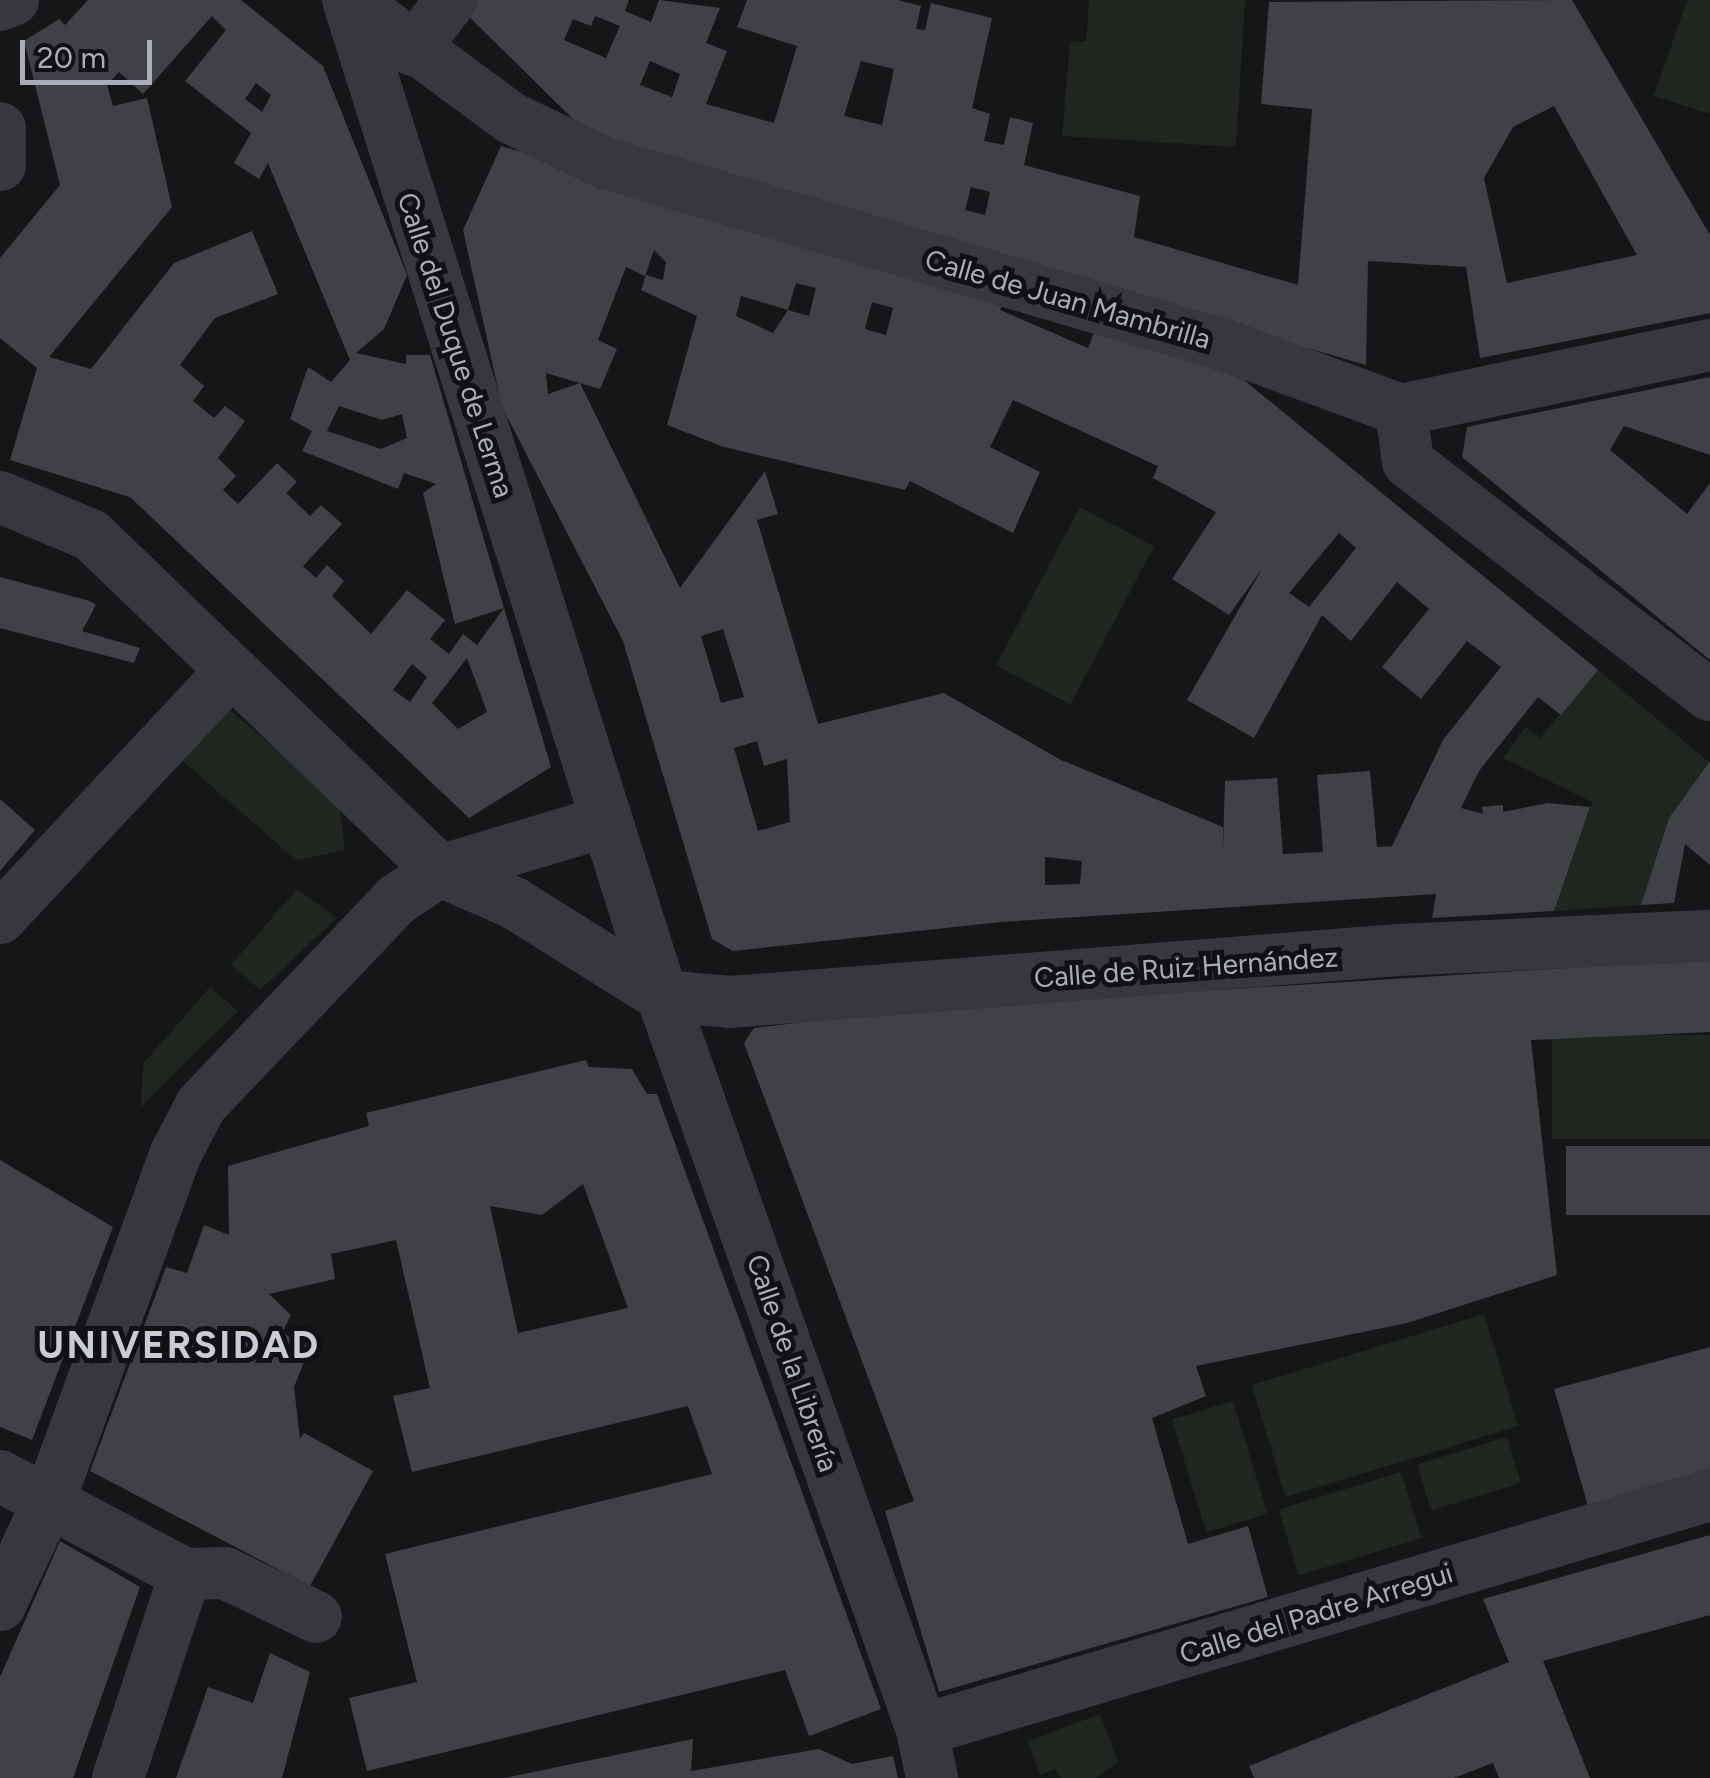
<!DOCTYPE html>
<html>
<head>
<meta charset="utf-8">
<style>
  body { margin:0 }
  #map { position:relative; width:1710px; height:1778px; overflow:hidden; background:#161618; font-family:Figtree,sans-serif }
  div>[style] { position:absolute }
  .green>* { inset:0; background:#1e261f; transform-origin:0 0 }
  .building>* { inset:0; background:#404145; transform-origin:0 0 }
  .street>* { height:52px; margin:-26px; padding:0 26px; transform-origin:26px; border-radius:26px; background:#37383d }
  span { translate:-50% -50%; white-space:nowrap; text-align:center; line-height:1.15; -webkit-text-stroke:10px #111113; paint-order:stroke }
  .street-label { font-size:28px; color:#a8adb8 }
  .district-label { font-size:38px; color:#c9ccd4; font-weight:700; letter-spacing:2.5px }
  .scale { position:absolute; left:20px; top:40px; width:132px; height:45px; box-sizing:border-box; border:5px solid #a8adb8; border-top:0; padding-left:12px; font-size:30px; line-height:35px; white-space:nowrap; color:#a8adb8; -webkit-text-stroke:8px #111113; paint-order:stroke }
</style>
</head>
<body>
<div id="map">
  <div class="green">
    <i style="clip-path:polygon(1089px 0,1245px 0,1236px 147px,1062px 136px,1070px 42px,1086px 42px)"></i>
    <i style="clip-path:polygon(1687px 0,1710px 0,1710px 114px,1654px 96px)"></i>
    <i style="left:1080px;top:507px;width:84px;height:179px;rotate:28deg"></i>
    <i style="clip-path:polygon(1598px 670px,1709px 762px,1669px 818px,1641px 905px,1554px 911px,1592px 802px,1503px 758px,1526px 727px,1540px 738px)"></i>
    <i style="clip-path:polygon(223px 704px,339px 803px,345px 850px,296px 860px,177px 756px)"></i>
    <i style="clip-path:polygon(297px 889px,337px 918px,260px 990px,231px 965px)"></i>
    <i style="clip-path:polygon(210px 987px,238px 1011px,141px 1107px,143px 1064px)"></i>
    <i style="left:1710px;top:1035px;width:104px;height:158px;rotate:90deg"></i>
    <i style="left:1484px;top:1314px;width:117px;height:243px;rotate:73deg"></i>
    <i style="left:1233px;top:1401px;width:118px;height:64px;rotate:73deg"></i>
    <i style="left:1507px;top:1437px;width:48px;height:94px;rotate:73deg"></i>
    <i style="left:1401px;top:1472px;width:69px;height:128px;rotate:73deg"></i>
    <i style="clip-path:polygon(1100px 1714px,1118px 1762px,1096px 1778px,1061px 1778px,1055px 1769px,1040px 1775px,1028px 1741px)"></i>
  </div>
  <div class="building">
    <i style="clip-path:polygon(evenodd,88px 0,241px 0,323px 66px,407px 275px,384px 329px,356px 353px,406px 364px,406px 355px,430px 355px,504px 608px,455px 624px,423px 493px,436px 484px,404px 473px,398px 489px,302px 451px,312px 431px,290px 419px,308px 367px,331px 382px,350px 360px,268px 163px,259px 179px,234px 163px,251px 133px,185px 81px,226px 30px,212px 16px,143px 94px,119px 72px,107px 85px,113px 106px,147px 98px,172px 207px,49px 357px,91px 369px,174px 263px,252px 231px,278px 294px,215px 318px,180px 365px,204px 386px,193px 401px,214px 418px,225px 406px,245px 421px,218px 458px,236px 476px,223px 490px,238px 504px,277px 463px,297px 482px,286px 493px,310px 516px,321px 505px,342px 524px,303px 566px,316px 578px,327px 565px,344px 581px,332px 596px,371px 634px,407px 590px,445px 620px,430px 639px,449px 654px,463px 634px,477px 645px,504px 608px,551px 767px,469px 818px,130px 497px,10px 460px,37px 368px,0 338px,0 258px,60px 185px,24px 41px,59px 19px,65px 25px,88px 0,256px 83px,271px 95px,262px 112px,245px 99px,256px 83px,88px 0,339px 406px,382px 420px,402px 414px,407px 438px,381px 449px,327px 431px,339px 406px,88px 0,467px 658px,487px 712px,458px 729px,432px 703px,467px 658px,88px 0,412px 664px,427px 677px,410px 702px,393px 690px,412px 664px)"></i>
    <i style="clip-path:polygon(evenodd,452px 0,629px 0,625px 11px,651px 22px,659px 0,720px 8px,706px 43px,727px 51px,706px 104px,774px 123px,797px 46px,737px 27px,747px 0,898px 0,921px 6px,916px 29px,925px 30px,931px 3px,992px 18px,972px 108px,990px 114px,984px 141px,1004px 145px,1010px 117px,1033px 123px,1024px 165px,1140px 196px,1134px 237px,1298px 285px,1312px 109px,1261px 104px,1269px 2px,1572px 0,1710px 235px,1710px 313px,1480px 358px,1466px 267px,1368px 261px,1366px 365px,625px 149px,578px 124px,452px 0,595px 16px,620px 26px,606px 58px,564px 40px,573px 19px,591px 26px,595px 16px,452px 0,650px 61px,680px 74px,672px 97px,640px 85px,650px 61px,452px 0,861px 61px,894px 69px,882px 125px,844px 116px,861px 61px,452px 0,1554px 106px,1637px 255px,1507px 283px,1484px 178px,1513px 127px,1554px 106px,452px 0,971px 187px,990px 192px,985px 215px,965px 210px,971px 187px)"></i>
    <i style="clip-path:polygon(evenodd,501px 146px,1008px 294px,1000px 310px,1088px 348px,1098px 321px,1233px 371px,1598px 670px,1561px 715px,1538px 697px,1479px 771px,1461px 808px,1483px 814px,1482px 807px,1503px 805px,1503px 812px,1548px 803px,1590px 807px,1554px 911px,1432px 918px,1436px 894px,1001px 922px,733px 951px,712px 939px,623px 641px,502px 407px,463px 230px,501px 146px,654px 250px,666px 262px,663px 280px,646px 275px,641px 290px,697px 316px,667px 425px,724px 447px,905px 490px,910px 481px,1013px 533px,1040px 472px,990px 447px,1013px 400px,1158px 466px,1153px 478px,1216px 512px,1172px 579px,1229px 615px,1262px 569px,1187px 700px,1254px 738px,1322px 615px,1351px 641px,1397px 582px,1429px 609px,1382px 667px,1421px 699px,1467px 641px,1501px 667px,1443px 740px,1392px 846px,1377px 847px,1370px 771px,1317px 775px,1323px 852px,1283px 854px,1277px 778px,1225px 781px,1223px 848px,1223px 827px,1059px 759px,944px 693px,818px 724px,757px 520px,778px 514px,765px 471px,680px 588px,580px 383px,600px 389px,617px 349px,598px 340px,626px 267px,645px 276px,654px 250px,501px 146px,796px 283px,816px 288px,809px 316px,788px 310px,773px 333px,736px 316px,741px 296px,788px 310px,796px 283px,501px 146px,872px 302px,893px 308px,886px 335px,865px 329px,872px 302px,501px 146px,546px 373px,580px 383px,548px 394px,546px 373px,501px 146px,1339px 533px,1356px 548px,1309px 607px,1289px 593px,1339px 533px,501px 146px,723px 629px,744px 697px,721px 703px,701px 636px,723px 629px,501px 146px,757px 741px,764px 766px,787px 759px,790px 822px,758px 831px,734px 748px,757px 741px,501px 146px,1045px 857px,1082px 861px,1080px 884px,1045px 885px,1045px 857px)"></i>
    <i style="clip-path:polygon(1710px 377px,1710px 455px,1624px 426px,1610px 450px,1687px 514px,1710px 483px,1710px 660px,1462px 457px,1467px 427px)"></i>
    <i style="clip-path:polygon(0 577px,90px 601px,96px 605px,82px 631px,140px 648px,134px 663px,0 628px)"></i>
    <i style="clip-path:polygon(1710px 761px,1710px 865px,1685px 844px,1674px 903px,1641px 905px,1669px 818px)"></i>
    <i style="clip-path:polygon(0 799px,35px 830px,0 871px)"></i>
    <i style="clip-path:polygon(1710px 959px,1710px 1032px,1531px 1040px,1557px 1275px,1407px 1323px,1196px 1366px,1206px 1396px,1152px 1418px,1188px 1544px,1248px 1526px,1268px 1597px,939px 1692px,885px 1511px,914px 1501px,744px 1043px,754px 1028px,917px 1009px)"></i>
    <i style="clip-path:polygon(evenodd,586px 1060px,589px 1067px,632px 1069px,647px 1094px,657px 1094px,881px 1709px,809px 1736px,785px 1670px,367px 1771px,349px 1698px,417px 1682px,385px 1554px,712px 1474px,688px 1406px,412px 1472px,393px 1396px,430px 1388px,396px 1240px,331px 1254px,335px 1279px,269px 1294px,291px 1315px,282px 1333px,310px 1347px,294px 1387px,300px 1439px,304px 1433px,373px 1471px,310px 1586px,90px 1471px,166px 1267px,187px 1273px,204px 1225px,229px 1235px,228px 1166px,369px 1126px,366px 1113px,586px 1060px,583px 1184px,628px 1308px,518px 1333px,490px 1206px,542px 1215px,583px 1184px)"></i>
    <i style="left:1710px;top:1146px;width:69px;height:144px;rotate:90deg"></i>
    <i style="clip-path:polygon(0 1160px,113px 1227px,32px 1440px,0 1427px)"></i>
    <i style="clip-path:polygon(1710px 1347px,1710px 1473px,1588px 1506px,1554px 1389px)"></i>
    <i style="clip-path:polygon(1710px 1535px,1710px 1615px,1543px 1661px,1590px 1778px,1499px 1778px,1493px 1763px,1454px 1778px,1254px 1778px,1249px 1766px,1509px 1662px,1483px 1599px)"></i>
    <i style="clip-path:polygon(60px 1541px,140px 1587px,73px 1778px,0 1778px,0 1677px)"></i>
    <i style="clip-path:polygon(270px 1653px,310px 1672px,282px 1778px,176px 1778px,208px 1687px,253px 1703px)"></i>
    <i style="clip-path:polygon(693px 1739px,691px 1771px,819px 1749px,852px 1764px,893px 1756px,898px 1778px,504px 1778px)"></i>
  </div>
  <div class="street">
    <i style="left:348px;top:0;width:1044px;rotate:72.5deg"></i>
    <i style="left:662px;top:996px;width:779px;rotate:70.49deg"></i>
    <i style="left:922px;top:1730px;width:49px;rotate:78.2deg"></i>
    <i style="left:351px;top:0;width:199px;rotate:36.4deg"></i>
    <i style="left:511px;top:118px;width:104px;rotate:25.6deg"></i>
    <i style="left:605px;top:163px;width:648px;rotate:16.39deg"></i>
    <i style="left:1227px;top:346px;width:185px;rotate:20.2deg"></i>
    <i style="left:0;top:5px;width:14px;rotate:-21deg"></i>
    <i style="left:413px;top:50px;width:63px;rotate:-52.8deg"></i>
    <i style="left:0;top:128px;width:37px;rotate:90deg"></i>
    <i style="left:1401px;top:410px;width:52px;rotate:82.3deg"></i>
    <i style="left:1408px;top:462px;width:381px;rotate:37.7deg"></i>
    <i style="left:1401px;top:410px;width:316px;rotate:-11.9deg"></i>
    <i style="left:0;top:497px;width:99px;rotate:22.7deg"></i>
    <i style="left:91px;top:535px;width:484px;rotate:43.9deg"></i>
    <i style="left:440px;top:871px;width:81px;rotate:23.4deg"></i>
    <i style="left:514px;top:903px;width:175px;rotate:32.1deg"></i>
    <i style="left:662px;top:996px;width:68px;rotate:5deg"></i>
    <i style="left:730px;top:1002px;width:670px;rotate:-4.45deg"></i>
    <i style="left:1398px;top:950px;width:312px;rotate:-2.6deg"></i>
    <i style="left:0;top:918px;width:323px;rotate:-46.9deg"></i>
    <i style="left:0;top:1476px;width:209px;rotate:27.9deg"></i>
    <i style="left:185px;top:1574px;width:40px;rotate:-1.4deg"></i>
    <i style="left:225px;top:1573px;width:101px;rotate:25.8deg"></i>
    <i style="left:0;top:1605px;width:120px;rotate:-64.9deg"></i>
    <i style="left:51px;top:1496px;width:363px;rotate:-70deg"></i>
    <i style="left:175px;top:1155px;width:56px;rotate:-62.5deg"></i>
    <i style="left:201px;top:1105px;width:283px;rotate:-46.4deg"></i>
    <i style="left:396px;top:900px;width:53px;rotate:-33.4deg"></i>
    <i style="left:440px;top:871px;width:174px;rotate:-16.7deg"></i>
    <i style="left:922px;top:1730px;width:822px;rotate:-16.61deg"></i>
    <i style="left:118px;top:1778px;width:215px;rotate:-71.8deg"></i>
  </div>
  <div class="street-label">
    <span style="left:1068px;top:299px;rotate:16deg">Calle de Juan Mambrilla</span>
    <span style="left:456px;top:345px;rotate:72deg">Calle del Duque de Lerma</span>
    <span style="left:1186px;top:967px;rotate:-4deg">Calle de Ruiz Hernández</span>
    <span style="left:793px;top:1363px;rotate:71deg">Calle de la Librería</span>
    <span style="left:1316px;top:1613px;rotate:-17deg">Calle del Padre Arregui</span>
  </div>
  <div class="district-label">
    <span style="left:179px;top:1346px">UNIVERSIDAD</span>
  </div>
  <div class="scale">20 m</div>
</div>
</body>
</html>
